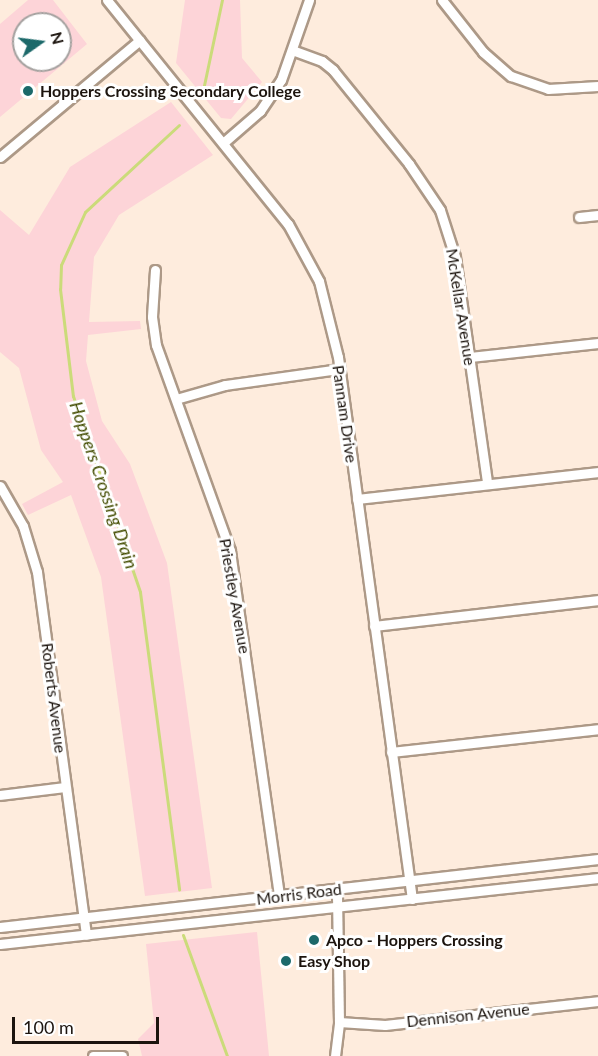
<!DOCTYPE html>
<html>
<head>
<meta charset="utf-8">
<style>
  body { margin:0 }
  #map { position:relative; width:598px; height:1056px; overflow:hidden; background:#feecdd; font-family:Lato,sans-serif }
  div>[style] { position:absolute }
  .green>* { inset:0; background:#fdd4d8 }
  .stream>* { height:3px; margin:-1.5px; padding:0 1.5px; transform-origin:1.5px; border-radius:1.5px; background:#cbdb7a }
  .roads { filter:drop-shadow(2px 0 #ad9987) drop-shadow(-2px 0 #ad9987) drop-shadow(0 2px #ad9987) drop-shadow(0 -2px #ad9987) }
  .minor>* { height:9px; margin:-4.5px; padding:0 4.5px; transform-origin:4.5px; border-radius:4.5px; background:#fff }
  .dots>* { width:16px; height:16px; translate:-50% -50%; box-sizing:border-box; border:3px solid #fff; border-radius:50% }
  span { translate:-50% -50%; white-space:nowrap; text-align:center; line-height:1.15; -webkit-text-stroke:6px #fff; paint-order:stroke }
  .poi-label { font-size:16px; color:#1c140e; font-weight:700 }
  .left { translate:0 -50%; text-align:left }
  .street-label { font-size:16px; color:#1c140e }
  .water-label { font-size:18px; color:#434c00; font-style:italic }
  .north { position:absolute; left:12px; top:12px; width:60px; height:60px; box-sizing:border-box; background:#fff; border:2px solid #a4a19f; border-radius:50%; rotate:76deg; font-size:16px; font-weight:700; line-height:24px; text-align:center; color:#1c140e }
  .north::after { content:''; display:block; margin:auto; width:21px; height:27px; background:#1c696a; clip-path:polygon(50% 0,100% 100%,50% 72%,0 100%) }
  .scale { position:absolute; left:12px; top:1017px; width:147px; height:27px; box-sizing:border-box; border:3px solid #1c140e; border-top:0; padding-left:8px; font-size:18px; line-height:21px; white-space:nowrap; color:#1c140e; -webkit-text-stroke:4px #fff; paint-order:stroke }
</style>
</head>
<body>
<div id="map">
  <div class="green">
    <i style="clip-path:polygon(evenodd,28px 0,53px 0,87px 44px,0 117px,0 24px,28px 0,24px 24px,60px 24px,60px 60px,24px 60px,24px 24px)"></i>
    <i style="clip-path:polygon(185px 0,240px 0,242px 58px,262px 82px,231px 119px,221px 118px,176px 63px)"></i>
    <i style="clip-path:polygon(171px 102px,213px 155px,119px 215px,94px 257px,89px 322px,140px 321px,141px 329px,88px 335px,86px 361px,102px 421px,130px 464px,167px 563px,212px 888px,145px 896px,101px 577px,71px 495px,28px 515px,22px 504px,63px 482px,41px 450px,19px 368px,0 352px,0 210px,29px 235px,70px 167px)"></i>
    <i style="clip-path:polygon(257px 932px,269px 1056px,142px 1056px,138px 1039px,154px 1023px,146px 944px)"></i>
  </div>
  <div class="stream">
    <i style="left:203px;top:90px;width:92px;rotate:-78.1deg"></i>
    <i style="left:179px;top:125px;width:128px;rotate:137.2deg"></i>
    <i style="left:85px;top:212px;width:58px;rotate:114.4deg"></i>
    <i style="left:61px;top:265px;width:24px;rotate:92deg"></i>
    <i style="left:60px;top:289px;width:108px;rotate:83.1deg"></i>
    <i style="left:73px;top:396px;width:207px;rotate:71.1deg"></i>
    <i style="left:140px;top:592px;width:300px;rotate:82.5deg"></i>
    <i style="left:183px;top:935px;width:129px;rotate:70deg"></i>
  </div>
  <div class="roads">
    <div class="minor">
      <i style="left:107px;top:0;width:288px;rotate:51.1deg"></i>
      <i style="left:288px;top:224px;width:65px;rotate:61.5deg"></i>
      <i style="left:319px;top:281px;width:78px;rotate:76deg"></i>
      <i style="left:338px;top:357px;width:547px;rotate:82.23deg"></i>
      <i style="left:442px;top:0;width:66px;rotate:51.7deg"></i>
      <i style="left:483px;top:52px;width:37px;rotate:41deg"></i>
      <i style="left:511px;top:76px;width:39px;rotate:19deg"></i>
      <i style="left:548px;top:89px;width:50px;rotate:-3.4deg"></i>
      <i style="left:292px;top:50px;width:32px;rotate:20deg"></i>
      <i style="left:322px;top:61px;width:14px;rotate:39deg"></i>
      <i style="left:333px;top:70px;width:121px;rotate:51deg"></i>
      <i style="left:409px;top:164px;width:55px;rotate:56deg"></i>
      <i style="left:440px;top:210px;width:49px;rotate:72.3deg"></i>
      <i style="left:455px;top:257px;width:228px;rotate:81.9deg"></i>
      <i style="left:223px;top:143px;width:49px;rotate:-40.9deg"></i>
      <i style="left:260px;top:111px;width:37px;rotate:-56deg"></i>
      <i style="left:281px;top:80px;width:85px;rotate:-70.7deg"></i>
      <i style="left:0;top:157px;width:182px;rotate:-39.9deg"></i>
      <i style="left:579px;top:217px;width:19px;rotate:-6deg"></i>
      <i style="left:155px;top:270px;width:47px;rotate:93.7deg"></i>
      <i style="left:152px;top:317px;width:28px;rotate:82deg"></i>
      <i style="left:156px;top:345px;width:219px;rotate:70.2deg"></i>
      <i style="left:230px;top:551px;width:348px;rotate:81.9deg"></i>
      <i style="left:470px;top:357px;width:129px;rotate:-6.2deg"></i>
      <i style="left:176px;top:399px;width:51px;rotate:-15.9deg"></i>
      <i style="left:225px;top:385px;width:115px;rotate:-8deg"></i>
      <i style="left:0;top:486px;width:46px;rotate:60.1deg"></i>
      <i style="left:23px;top:526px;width:48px;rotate:73.1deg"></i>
      <i style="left:37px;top:572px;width:366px;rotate:82.3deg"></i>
      <i style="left:357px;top:499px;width:243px;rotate:-6.4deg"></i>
      <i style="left:374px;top:626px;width:226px;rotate:-6.6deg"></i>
      <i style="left:391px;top:752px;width:208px;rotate:-6.3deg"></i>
      <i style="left:0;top:795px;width:65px;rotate:-7deg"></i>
      <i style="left:0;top:927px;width:602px;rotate:-6.49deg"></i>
      <i style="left:0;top:944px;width:602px;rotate:-6.3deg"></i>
      <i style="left:339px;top:1022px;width:46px;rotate:3.7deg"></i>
      <i style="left:385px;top:1025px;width:214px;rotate:-6.4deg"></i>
      <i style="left:93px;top:1056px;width:29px"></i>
      <i style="left:335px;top:1056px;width:34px;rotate:-83deg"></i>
      <i style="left:339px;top:1022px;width:133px;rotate:-90.9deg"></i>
    </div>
  </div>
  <div class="dots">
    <i style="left:28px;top:91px;background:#1c696a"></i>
    <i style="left:314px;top:940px;background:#1c696a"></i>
    <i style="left:286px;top:961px;background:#1c696a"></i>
  </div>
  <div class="poi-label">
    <span class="left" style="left:40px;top:91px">Hoppers Crossing Secondary College</span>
    <span class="left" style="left:326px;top:940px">Apco - Hoppers Crossing</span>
    <span class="left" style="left:298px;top:961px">Easy Shop</span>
  </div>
  <div class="street-label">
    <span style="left:461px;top:307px;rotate:81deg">McKellar Avenue</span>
    <span style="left:345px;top:414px;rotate:82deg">Pannam Drive</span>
    <span style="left:235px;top:596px;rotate:80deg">Priestley Avenue</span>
    <span style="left:54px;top:698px;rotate:83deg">Roberts Avenue</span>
    <span style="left:299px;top:894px;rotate:-7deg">Morris Road</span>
    <span style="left:468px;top:1015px;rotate:-6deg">Dennison Avenue</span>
  </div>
  <div class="water-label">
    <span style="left:104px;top:485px;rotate:71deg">Hoppers Crossing Drain</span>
  </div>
  <div class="north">N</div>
  <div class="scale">100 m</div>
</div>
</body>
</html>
